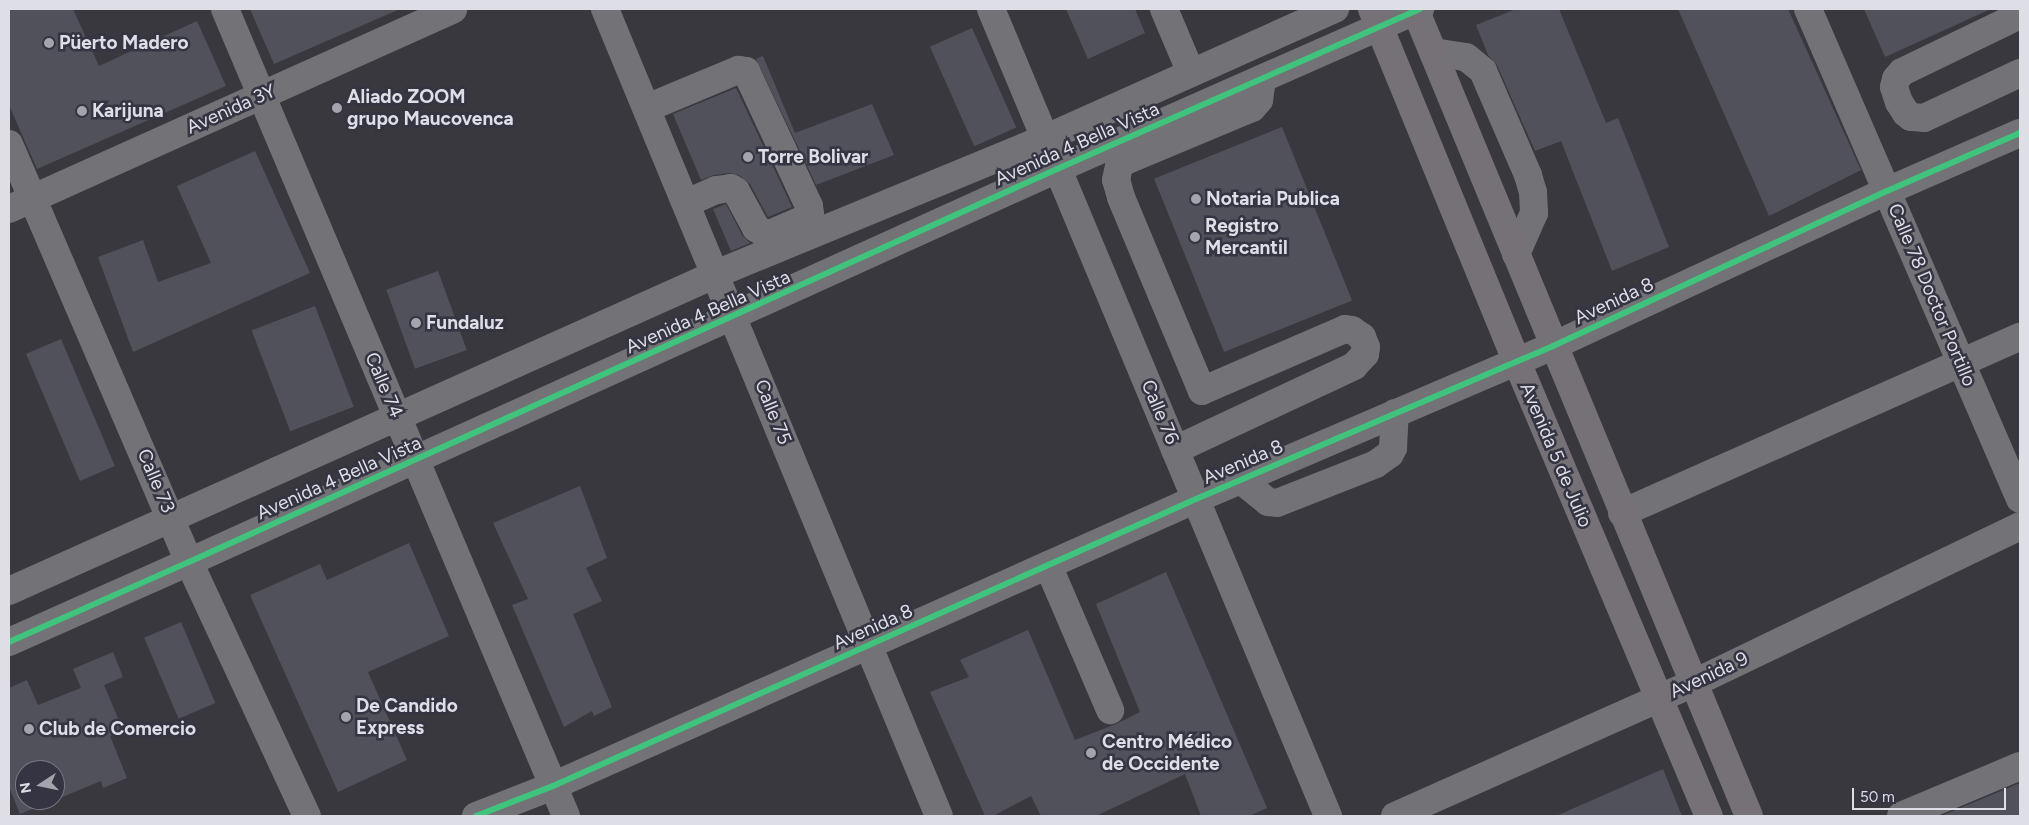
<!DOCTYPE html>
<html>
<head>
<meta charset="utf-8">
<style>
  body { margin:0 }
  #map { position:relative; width:2029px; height:825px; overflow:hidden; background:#38383e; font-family:Figtree,sans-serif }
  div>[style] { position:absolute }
  .building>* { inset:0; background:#51515b; transform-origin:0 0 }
  .minor>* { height:28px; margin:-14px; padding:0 14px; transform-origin:14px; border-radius:14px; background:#727277 }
  .major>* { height:28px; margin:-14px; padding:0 14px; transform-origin:14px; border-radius:14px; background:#767177 }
  .cycleway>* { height:6px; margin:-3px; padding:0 3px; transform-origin:3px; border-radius:3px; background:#40c37c }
  .dots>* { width:14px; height:14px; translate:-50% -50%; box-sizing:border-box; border:2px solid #343442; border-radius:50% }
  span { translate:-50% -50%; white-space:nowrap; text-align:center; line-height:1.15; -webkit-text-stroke:5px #343442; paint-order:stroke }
  .poi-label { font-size:19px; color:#dedee7; font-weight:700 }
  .left { translate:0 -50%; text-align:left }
  .street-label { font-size:19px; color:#dedee7 }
  .frame { position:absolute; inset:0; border:10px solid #dedee7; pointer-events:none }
  .north { position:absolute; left:15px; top:760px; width:50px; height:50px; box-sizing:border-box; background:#343442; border:1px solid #787884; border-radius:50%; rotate:259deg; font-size:14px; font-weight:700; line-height:20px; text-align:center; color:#dedee7 }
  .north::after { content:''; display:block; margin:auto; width:18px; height:22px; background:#a4a4ac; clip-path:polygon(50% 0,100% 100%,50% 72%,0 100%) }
  .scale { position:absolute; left:1852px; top:788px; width:154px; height:22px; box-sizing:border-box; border:2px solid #dedee7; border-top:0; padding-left:6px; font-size:15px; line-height:18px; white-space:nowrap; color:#dedee7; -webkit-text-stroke:4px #343442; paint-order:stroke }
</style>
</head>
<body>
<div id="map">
  <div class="building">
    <i style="clip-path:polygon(9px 9px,73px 9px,99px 66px,197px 21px,226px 86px,37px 169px,9px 105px)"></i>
    <i style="clip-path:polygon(250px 9px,400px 9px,274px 64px)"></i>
    <i style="clip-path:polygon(1066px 9px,1135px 9px,1145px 33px,1088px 59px)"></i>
    <i style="clip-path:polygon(1516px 9px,1559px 9px,1606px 123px,1618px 118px,1669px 247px,1612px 271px,1561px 141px,1535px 151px,1497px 65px,1488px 55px,1476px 25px)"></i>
    <i style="clip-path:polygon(1678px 9px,1788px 9px,1861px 170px,1769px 216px)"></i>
    <i style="clip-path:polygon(1864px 9px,1991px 9px,1885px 57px)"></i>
    <i style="left:972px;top:28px;width:109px;height:46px;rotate:66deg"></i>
    <i style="clip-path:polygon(763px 56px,795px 133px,872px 104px,894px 155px,816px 185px,818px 189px,756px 59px)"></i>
    <i style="clip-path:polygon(736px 88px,792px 207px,768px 217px,750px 184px,739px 175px,729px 173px,714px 175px,701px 180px,673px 114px)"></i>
    <i style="left:1282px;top:127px;width:187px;height:138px;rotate:68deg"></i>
    <i style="clip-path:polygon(255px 151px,310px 273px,133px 352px,98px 257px,143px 240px,158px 282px,211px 263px,177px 186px)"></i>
    <i style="clip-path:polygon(726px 204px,742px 235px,750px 243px,731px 251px,713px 209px)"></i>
    <i style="left:438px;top:271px;width:84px;height:55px;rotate:70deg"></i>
    <i style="left:315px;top:306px;width:108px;height:68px;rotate:69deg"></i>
    <i style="left:61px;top:339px;width:138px;height:38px;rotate:67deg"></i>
    <i style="clip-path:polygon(580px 486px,607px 558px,586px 568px,602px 601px,573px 614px,612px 707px,594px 716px,592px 711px,564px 727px,512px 605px,528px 599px,493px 523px)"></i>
    <i style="clip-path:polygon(409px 543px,449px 636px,368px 672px,407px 760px,338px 792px,250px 595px,320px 564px,327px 580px)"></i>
    <i style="clip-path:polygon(1166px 572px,1267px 808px,1249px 816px,1201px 816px,1185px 774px,1096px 816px,1041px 816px,1031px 796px,993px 816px,985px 816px,930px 692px,969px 677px,960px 660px,1028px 630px,1075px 740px,1116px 724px,1140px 712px,1096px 604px)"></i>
    <i style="left:181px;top:622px;width:88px;height:40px;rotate:67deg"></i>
    <i style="clip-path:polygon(113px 652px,123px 677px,104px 685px,123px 730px,110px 736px,127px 778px,103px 788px,101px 781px,55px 800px,55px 770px,25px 770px,25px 800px,54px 800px,20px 814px,9px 787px,9px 688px,27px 680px,38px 705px,81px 688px,73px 669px)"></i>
    <i style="clip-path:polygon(1663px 769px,1682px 816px,1556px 816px)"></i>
    <i style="clip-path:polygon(2020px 783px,2020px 816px,1941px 816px)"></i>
  </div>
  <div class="minor">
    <i style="left:225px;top:9px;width:876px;rotate:67.09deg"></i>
    <i style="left:605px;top:9px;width:873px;rotate:67.52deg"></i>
    <i style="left:991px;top:9px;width:875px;rotate:67.33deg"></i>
    <i style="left:1164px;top:9px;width:69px;rotate:67.1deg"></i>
    <i style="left:1808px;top:9px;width:534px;rotate:66.6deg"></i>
    <i style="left:2018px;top:16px;width:129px;rotate:154.2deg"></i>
    <i style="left:1902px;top:72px;width:9px;rotate:131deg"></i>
    <i style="left:1896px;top:79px;width:8px;rotate:104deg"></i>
    <i style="left:1894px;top:87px;width:16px;rotate:72deg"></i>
    <i style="left:1899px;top:102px;width:13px;rotate:58deg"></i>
    <i style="left:1906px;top:113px;width:6px;rotate:39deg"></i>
    <i style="left:1911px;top:117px;width:13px;rotate:4deg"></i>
    <i style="left:1924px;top:118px;width:106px;rotate:-25.1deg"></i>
    <i style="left:1433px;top:52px;width:33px;rotate:9deg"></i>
    <i style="left:1466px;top:57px;width:22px;rotate:39deg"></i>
    <i style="left:1483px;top:71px;width:113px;rotate:66.6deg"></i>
    <i style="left:1528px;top:175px;width:18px;rotate:74deg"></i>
    <i style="left:1533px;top:192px;width:21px;rotate:87deg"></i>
    <i style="left:1534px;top:213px;width:45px;rotate:113.7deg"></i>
    <i style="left:647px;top:108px;width:99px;rotate:-22.7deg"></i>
    <i style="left:738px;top:70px;width:8px;rotate:7deg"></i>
    <i style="left:746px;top:71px;width:149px;rotate:65deg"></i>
    <i style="left:809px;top:206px;width:8px;rotate:83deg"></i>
    <i style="left:810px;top:214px;width:5px;rotate:127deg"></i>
    <i style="left:807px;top:218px;width:43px;rotate:157deg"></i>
    <i style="left:767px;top:235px;width:13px;rotate:-148deg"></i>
    <i style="left:756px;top:228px;width:42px;rotate:-118.4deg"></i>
    <i style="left:736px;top:191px;width:6px;rotate:-149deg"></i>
    <i style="left:731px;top:188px;width:15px;rotate:172deg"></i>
    <i style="left:716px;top:190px;width:32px;rotate:156deg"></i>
    <i style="left:9px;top:144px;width:455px;rotate:66.7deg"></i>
    <i style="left:189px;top:562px;width:280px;rotate:65.1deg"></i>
    <i style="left:9px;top:209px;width:487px;rotate:-24.2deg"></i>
    <i style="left:1175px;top:450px;width:198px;rotate:-25.1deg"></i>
    <i style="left:1354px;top:366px;width:16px;rotate:-47deg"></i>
    <i style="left:1365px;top:354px;width:7px;rotate:-82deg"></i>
    <i style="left:1366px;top:347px;width:11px;rotate:-112deg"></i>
    <i style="left:1362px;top:337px;width:12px;rotate:-145deg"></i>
    <i style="left:1352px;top:330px;width:7px;rotate:-172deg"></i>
    <i style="left:1345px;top:329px;width:156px;rotate:156.6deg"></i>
    <i style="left:1202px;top:391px;width:210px;rotate:-112.7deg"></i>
    <i style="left:1121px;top:197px;width:18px;rotate:-106deg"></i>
    <i style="left:1116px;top:180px;width:14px;rotate:-78deg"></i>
    <i style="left:1119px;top:166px;width:8px;rotate:-40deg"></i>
    <i style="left:1125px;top:161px;width:138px;rotate:-22.7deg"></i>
    <i style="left:1252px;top:108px;width:11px;rotate:-49deg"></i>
    <i style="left:1259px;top:100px;width:21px;rotate:-82deg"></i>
    <i style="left:1241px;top:480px;width:35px;rotate:39deg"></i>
    <i style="left:1268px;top:502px;width:9px;rotate:6deg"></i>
    <i style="left:1277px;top:503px;width:106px;rotate:-21.5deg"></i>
    <i style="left:1376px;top:464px;width:17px;rotate:-36deg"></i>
    <i style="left:1390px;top:454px;width:7px;rotate:-63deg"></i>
    <i style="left:1393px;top:448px;width:35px;rotate:-87deg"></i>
    <i style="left:1622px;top:513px;width:435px;rotate:-23.9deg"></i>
    <i style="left:1048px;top:565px;width:158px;rotate:66.8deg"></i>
    <i style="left:9px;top:591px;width:775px;rotate:-24.15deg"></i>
    <i style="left:716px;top:274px;width:355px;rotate:-22.4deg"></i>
    <i style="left:1044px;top:139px;width:319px;rotate:-24.1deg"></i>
    <i style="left:9px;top:642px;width:197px;rotate:-24deg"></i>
    <i style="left:189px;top:562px;width:953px;rotate:-24.36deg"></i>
    <i style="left:1057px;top:169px;width:397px;rotate:-23.8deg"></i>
    <i style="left:476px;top:816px;width:83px;rotate:-21.3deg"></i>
    <i style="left:553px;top:786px;width:704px;rotate:-24.05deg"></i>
    <i style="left:1196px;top:499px;width:388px;rotate:-23.2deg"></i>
    <i style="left:1553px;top:346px;width:368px;rotate:-24.9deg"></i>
    <i style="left:1887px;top:191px;width:145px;rotate:-23.6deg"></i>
    <i style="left:1395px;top:816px;width:325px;rotate:-24deg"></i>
    <i style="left:1692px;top:684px;width:364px;rotate:-25.7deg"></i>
    <i style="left:1901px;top:816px;width:129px;rotate:-22.8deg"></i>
  </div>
  <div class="major">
    <i style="left:1372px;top:9px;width:382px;rotate:67.7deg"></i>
    <i style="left:1517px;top:362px;width:493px;rotate:67.1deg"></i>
    <i style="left:1415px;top:9px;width:873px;rotate:67.52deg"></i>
  </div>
  <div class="cycleway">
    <i style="left:9px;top:642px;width:197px;rotate:-24deg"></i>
    <i style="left:189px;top:562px;width:953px;rotate:-24.36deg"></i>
    <i style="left:1057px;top:169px;width:397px;rotate:-23.8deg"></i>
    <i style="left:476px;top:816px;width:83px;rotate:-21.3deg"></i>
    <i style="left:553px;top:786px;width:704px;rotate:-24.05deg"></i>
    <i style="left:1196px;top:499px;width:388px;rotate:-23.2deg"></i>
    <i style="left:1553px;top:346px;width:368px;rotate:-24.9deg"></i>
    <i style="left:1887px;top:191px;width:145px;rotate:-23.6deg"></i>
  </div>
  <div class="dots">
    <i style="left:49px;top:43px;background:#a4a4ac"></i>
    <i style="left:337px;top:108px;background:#a4a4ac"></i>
    <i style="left:82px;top:111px;background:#a4a4ac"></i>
    <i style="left:748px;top:157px;background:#a4a4ac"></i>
    <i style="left:1196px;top:199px;background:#a4a4ac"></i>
    <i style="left:1195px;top:237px;background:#a4a4ac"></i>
    <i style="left:416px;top:323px;background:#a4a4ac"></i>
    <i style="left:346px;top:717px;background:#a4a4ac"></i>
    <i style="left:29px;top:729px;background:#a4a4ac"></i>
    <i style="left:1091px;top:753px;background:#a4a4ac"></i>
  </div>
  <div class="poi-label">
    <span class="left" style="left:59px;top:43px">Püerto Madero</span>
    <span class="left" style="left:347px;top:108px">Aliado ZOOM<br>grupo Maucovenca</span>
    <span class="left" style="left:92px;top:111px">Karijuna</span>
    <span class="left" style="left:758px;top:157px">Torre Bolivar</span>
    <span class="left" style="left:1206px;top:199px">Notaria Publica</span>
    <span class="left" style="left:1205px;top:237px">Registro<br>Mercantil</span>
    <span class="left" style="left:426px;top:323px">Fundaluz</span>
    <span class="left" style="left:356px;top:717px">De Candido<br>Express</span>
    <span class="left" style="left:39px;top:729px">Club de Comercio</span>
    <span class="left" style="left:1102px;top:753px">Centro Médico<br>de Occidente</span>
  </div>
  <div class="street-label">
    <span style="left:231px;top:109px;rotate:-24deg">Avenida 3Y</span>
    <span style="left:1077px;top:144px;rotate:-24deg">Avenida 4 Bella Vista</span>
    <span style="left:1932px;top:295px;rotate:67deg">Calle 78 Doctor Portillo</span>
    <span style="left:1614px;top:301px;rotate:-25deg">Avenida 8</span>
    <span style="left:708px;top:312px;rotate:-24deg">Avenida 4 Bella Vista</span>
    <span style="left:384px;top:385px;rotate:67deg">Calle 74</span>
    <span style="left:773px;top:412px;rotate:68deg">Calle 75</span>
    <span style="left:1160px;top:412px;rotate:67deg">Calle 76</span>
    <span style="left:1556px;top:455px;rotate:67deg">Avenida 5 de Julio</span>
    <span style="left:1243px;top:462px;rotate:-23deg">Avenida 8</span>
    <span style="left:339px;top:478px;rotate:-24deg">Avenida 4 Bella Vista</span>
    <span style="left:156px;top:481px;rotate:67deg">Calle 73</span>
    <span style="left:873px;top:627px;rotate:-24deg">Avenida 8</span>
    <span style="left:1709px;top:675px;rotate:-25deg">Avenida 9</span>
  </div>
  <div class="frame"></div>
  <div class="north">N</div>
  <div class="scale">50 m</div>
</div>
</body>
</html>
